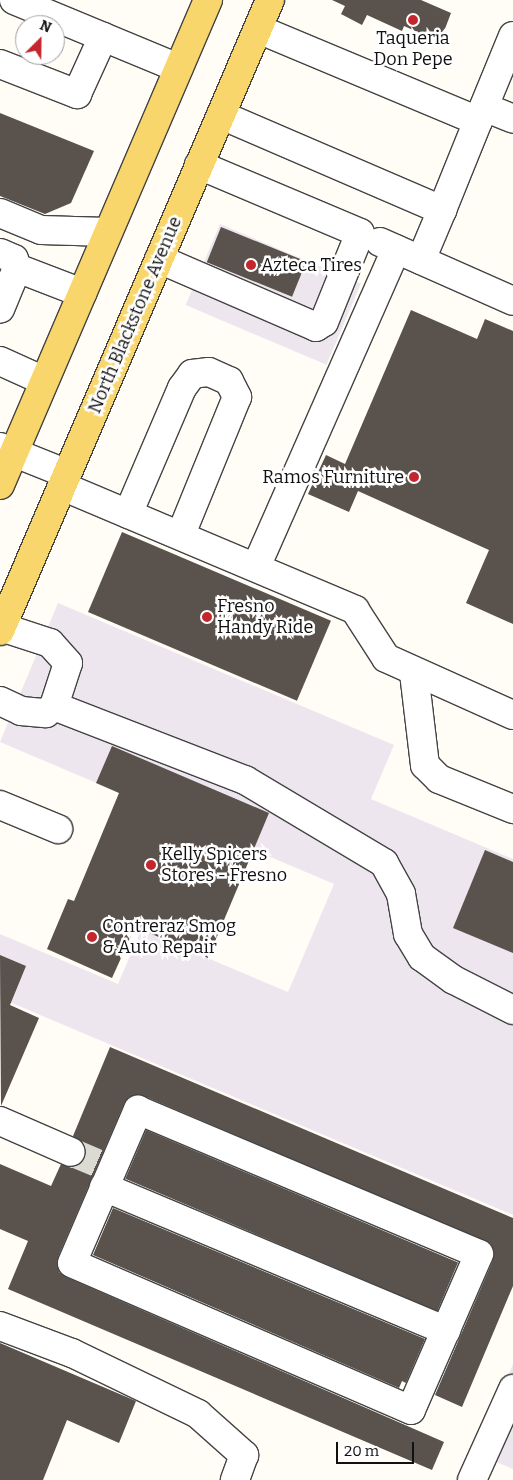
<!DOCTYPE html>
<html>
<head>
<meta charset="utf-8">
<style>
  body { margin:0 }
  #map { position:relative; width:513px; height:1480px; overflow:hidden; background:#fffdf5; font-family:Bitter,serif }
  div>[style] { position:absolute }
  .industrial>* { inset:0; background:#eee6ef; transform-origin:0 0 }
  .building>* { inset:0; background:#5a524d; transform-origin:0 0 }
  .minor-tunnel>* { height:28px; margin-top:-14px; transform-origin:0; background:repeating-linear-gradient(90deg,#dbdad3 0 28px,transparent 0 42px) }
  .roads { filter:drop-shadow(1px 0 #444) drop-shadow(-1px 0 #444) drop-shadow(0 1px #444) drop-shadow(0 -1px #444) }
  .minor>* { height:28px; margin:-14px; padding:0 14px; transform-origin:14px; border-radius:14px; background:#fff }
  .major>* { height:28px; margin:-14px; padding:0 14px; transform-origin:14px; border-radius:14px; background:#f9d66b }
  .dots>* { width:14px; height:14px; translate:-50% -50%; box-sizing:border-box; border:2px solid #fff; border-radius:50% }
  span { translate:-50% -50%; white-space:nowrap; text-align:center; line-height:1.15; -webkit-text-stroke:5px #fff; paint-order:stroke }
  .poi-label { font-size:18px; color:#111 }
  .left { translate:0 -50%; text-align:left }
  .right { translate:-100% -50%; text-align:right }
  .street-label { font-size:18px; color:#111 }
  .north { position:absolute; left:15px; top:15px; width:50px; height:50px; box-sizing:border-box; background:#fff; border:1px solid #a0a0a0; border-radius:50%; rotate:23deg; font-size:14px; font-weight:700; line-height:20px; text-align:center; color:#111 }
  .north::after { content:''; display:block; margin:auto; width:18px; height:22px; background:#c4262e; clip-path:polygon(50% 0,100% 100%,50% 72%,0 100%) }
  .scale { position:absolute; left:336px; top:1442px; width:78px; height:22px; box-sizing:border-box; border:2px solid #111; border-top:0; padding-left:6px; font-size:15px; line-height:18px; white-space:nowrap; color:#111; -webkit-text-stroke:4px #fff; paint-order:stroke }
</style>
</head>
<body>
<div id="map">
  <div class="industrial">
    <i style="left:220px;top:224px;width:153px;height:88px;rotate:23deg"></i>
    <i style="clip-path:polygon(58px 603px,394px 745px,371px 799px,513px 859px,513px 1215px,0 998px,0 934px,118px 984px,141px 930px,288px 992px,334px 884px,0 742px)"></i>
    <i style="clip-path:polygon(513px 1364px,513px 1469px,475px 1453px)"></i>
  </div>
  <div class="building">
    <i style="clip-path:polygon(332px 0,421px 0,451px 13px,440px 42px,404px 26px,402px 31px,367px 15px,362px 25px,341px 14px,345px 6px)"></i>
    <i style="clip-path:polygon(0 113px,94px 151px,71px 203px,45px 214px,0 196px)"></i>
    <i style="left:221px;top:227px;width:92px;height:38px;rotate:22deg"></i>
    <i style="clip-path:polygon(411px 310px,477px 339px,485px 319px,513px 331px,513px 624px,466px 603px,489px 550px,358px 491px,349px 512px,308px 494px,326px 455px,345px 464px)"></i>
    <i style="left:122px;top:532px;width:227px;height:87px;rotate:23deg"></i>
    <i style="clip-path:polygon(112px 746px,269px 813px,208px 958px,135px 927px,112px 978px,47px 949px,68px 899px,74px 901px,119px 793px,96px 783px)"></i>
    <i style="clip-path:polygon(485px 850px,513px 862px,513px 953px,453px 928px)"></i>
    <i style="clip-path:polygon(0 955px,26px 966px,10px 1005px,39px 1018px,1px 1106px)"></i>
    <i style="clip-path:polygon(110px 1047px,513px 1218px,513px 1286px,462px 1407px,435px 1395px,493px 1260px,491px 1244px,144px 1096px,129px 1097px,124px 1104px,58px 1257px,59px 1272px,66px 1277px,444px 1442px,432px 1470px,8px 1289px,28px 1241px,0 1229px,0 1164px,51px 1186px,61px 1164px,72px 1168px,81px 1164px,86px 1150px,73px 1136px)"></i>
    <i style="left:146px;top:1130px;width:339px;height:53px;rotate:23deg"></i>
    <i style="clip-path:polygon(113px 1208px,425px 1339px,406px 1383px,402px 1381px,399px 1388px,93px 1255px)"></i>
    <i style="clip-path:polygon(0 1343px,136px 1401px,119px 1443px,67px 1420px,43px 1480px,0 1480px)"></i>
  </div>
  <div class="minor-tunnel">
    <i style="left:71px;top:1152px;width:30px;rotate:23deg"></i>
  </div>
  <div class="roads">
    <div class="minor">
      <i style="left:14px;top:0;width:178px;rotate:22.5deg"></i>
      <i style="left:0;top:64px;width:83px;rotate:21.3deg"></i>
      <i style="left:77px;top:94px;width:63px;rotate:-65.5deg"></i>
      <i style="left:484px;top:107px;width:31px;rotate:22deg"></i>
      <i style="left:221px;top:115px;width:241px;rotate:23.3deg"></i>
      <i style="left:442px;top:210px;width:96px;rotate:-68deg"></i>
      <i style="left:478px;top:121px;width:238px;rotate:-157.3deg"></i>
      <i style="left:478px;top:121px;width:92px;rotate:-67.6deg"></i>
      <i style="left:0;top:213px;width:44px;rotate:22.5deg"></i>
      <i style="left:41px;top:230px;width:67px;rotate:1.7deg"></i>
      <i style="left:380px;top:242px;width:145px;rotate:23.9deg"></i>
      <i style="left:0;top:253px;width:15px;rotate:23deg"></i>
      <i style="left:14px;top:259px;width:9px;rotate:72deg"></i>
      <i style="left:17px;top:268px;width:44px;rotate:112.5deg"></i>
      <i style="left:159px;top:259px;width:171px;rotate:23.4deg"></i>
      <i style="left:316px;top:327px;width:9px;rotate:-32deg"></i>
      <i style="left:324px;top:322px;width:96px;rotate:-68deg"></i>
      <i style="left:360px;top:233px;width:175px;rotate:-157.1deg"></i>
      <i style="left:421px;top:260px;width:54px;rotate:-67.2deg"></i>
      <i style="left:17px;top:268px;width:70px;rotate:21deg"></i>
      <i style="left:0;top:361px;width:48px;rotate:24.4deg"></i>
      <i style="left:0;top:447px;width:72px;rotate:21.9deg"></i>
      <i style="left:62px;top:486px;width:318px;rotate:22.9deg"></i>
      <i style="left:355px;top:610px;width:57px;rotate:57.1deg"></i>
      <i style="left:386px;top:658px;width:139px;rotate:24.2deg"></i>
      <i style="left:128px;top:514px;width:137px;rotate:-66.8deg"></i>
      <i style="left:182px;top:388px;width:17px;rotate:-54deg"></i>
      <i style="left:192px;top:374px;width:17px;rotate:-7deg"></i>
      <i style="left:209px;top:372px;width:22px;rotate:24deg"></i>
      <i style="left:229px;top:381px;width:18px;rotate:63deg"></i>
      <i style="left:237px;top:397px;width:148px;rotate:112.2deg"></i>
      <i style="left:256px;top:567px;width:347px;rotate:-66.2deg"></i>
      <i style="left:414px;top:673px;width:93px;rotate:83.2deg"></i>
      <i style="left:425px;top:765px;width:20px;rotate:45deg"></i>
      <i style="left:439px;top:779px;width:80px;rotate:22.1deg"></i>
      <i style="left:0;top:701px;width:23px;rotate:25deg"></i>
      <i style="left:21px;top:711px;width:25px;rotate:5deg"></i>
      <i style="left:46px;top:713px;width:11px;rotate:-41deg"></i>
      <i style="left:54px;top:706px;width:45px;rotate:-72deg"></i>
      <i style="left:68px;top:663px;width:27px;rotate:-132deg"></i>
      <i style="left:50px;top:643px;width:52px;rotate:-161.9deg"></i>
      <i style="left:54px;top:706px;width:205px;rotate:21.2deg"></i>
      <i style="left:245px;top:780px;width:162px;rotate:30.8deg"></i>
      <i style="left:384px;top:863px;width:35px;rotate:61deg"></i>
      <i style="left:401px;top:894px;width:41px;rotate:80.1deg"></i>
      <i style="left:408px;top:934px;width:27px;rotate:59deg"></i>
      <i style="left:422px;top:957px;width:39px;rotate:36deg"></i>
      <i style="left:454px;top:980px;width:66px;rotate:27deg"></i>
      <i style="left:0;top:805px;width:63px;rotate:22.5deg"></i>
      <i style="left:138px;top:1110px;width:370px;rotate:22.9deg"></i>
      <i style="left:479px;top:1254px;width:170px;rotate:113.6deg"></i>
      <i style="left:411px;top:1410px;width:369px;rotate:-156.6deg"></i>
      <i style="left:72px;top:1263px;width:167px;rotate:-66.7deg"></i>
      <i style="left:0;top:1121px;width:77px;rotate:23.6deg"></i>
      <i style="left:104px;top:1187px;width:371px;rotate:22.8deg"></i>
      <i style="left:0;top:1326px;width:77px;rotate:20.6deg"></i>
      <i style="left:72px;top:1353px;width:140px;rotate:25.8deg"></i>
      <i style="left:198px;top:1414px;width:62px;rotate:41.7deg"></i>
      <i style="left:244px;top:1455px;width:27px;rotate:110deg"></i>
      <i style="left:472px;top:1480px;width:100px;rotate:-65.7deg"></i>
    </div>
    <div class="major">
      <i style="left:0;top:485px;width:528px;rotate:-66.79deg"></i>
      <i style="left:0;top:631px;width:686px;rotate:-66.83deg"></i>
    </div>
  </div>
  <div class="dots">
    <i style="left:413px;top:20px;background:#c4262e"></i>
    <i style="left:251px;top:265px;background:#c4262e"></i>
    <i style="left:414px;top:477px;background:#c4262e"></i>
    <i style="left:207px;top:617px;background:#c4262e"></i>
    <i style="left:151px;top:865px;background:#c4262e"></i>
    <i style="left:92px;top:937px;background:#c4262e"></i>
  </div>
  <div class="poi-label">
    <span style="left:413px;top:49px">Taqueria<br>Don Pepe</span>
    <span class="left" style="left:261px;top:265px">Azteca Tires</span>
    <span class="right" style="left:404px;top:477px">Ramos Furniture</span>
    <span class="left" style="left:217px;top:617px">Fresno<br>Handy Ride</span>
    <span class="left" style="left:161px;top:865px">Kelly Spicers<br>Stores - Fresno</span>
    <span class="left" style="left:102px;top:937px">Contreraz Smog<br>&amp; Auto Repair</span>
  </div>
  <div class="street-label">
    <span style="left:135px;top:315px;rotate:-67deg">North Blackstone Avenue</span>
  </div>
  <div class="north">N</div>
  <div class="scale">20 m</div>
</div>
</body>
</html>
